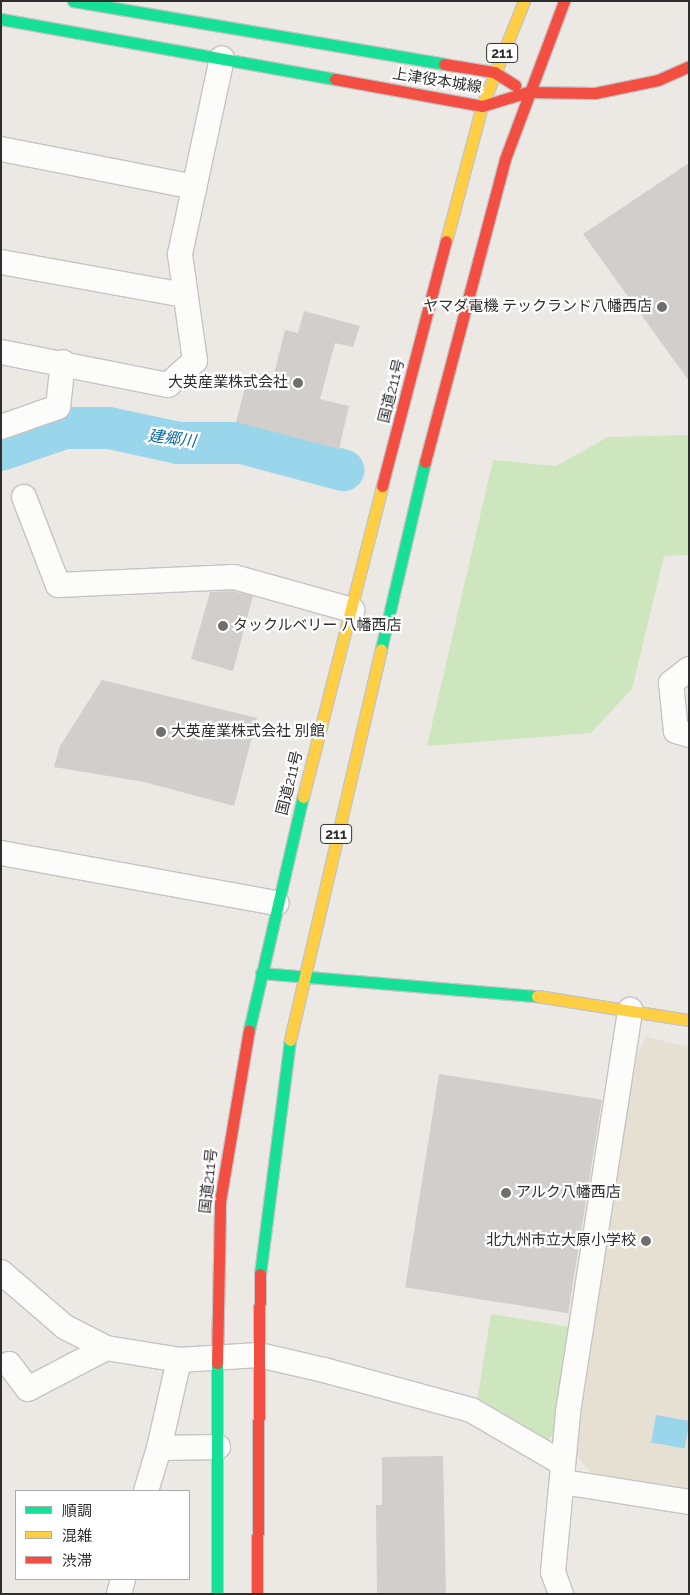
<!DOCTYPE html>
<html>
<head>
<meta charset="utf-8">
<style>
  body { margin:0 }
  #map { position:relative; width:690px; height:1595px; overflow:hidden; background:#ece8e4; font-family:Raleway,"Noto Sans JP",sans-serif }
  div>[style] { position:absolute }
  .education>* { inset:0; background:#e6e0d3 }
  .green>* { inset:0; background:#cee6be }
  .water>* { inset:0; background:#99d6ec; transform-origin:0 0 }
  .river>* { height:42px; margin:-21px; padding:0 21px; transform-origin:21px; border-radius:21px; background:#99d6ec }
  .building>* { inset:0; background:#d1cecb; transform-origin:0 0 }
  .roads { filter:drop-shadow(1px 0 #c5c4c5) drop-shadow(-1px 0 #c5c4c5) drop-shadow(0 1px #c5c4c5) drop-shadow(0 -1px #c5c4c5) }
  .street>* { height:24px; margin:-12px; padding:0 12px; transform-origin:12px; border-radius:12px; background:#fcfcfb }
  .fast>* { height:11px; margin:-5.5px; padding:0 5.5px; transform-origin:5.5px; border-radius:5.5px; background:#16e098 }
  .slow>* { height:11px; margin:-5.5px; padding:0 5.5px; transform-origin:5.5px; border-radius:5.5px; background:#ffcf43 }
  .jam>* { height:11px; margin:-5.5px; padding:0 5.5px; transform-origin:5.5px; border-radius:5.5px; background:#f24e42 }
  .dots>* { width:14px; height:14px; translate:-50% -50%; box-sizing:border-box; border:2px solid #fff; border-radius:50% }
  span { translate:-50% -50%; white-space:nowrap; text-align:center; line-height:1.15; -webkit-text-stroke:4.5px #fff; paint-order:stroke }
  .shield-label span { padding:1px 4px; background:#fff; border:1px solid; border-radius:4px; -webkit-text-stroke-width:0 }
  .shield-label { font-size:14px; color:#2e2e2e; font-weight:700 }
  .street-label { font-size:15px; color:#2e2e2e }
  .poi-label { font-size:15px; color:#2e2e2e }
  .right { translate:-100% -50%; text-align:right }
  .left { translate:0 -50%; text-align:left }
  .water-label { font-size:16px; color:#0d6fa3; font-style:italic }
  .frame { position:absolute; inset:0; border:2px solid #2e2e2e; pointer-events:none }
  .legend { position:absolute; left:15px; top:1490px; width:175px; height:90px; box-sizing:border-box; background:#fff; border:1px solid #ababab; margin:0; padding:6px 9px; list-style:none; font-size:15px; color:#2e2e2e }
  .legend li { display:flex; align-items:center; gap:10px; height:25px }
  .legend b { width:25px; border:1px solid #ababab }
</style>
</head>
<body>
<div id="map">
  <div class="education">
    <i style="clip-path:polygon(646px 1037px,689px 1047px,689px 1489px,593px 1475px,575px 1454px,629px 1071px)"></i>
  </div>
  <div class="green">
    <i style="clip-path:polygon(689px 435px,689px 555px,664px 556px,632px 689px,591px 733px,427px 746px,493px 460px,556px 466px,608px 437px)"></i>
    <i style="clip-path:polygon(491px 1314px,571px 1327px,556px 1432px,546px 1442px,477px 1402px)"></i>
  </div>
  <div class="water">
    <i style="left:656px;top:1415px;width:34px;height:28px;rotate:10deg"></i>
  </div>
  <div class="river">
    <i style="left:1px;top:450px;width:68px;rotate:-19deg"></i>
    <i style="left:65px;top:428px;width:44px"></i>
    <i style="left:109px;top:428px;width:72px;rotate:12.1deg"></i>
    <i style="left:179px;top:443px;width:63px"></i>
    <i style="left:242px;top:443px;width:105px;rotate:15deg"></i>
  </div>
  <div class="building">
    <i style="clip-path:polygon(689px 163px,689px 381px,583px 234px)"></i>
    <i style="clip-path:polygon(304px 311px,360px 326px,353px 347px,335px 343px,320px 399px,349px 406px,339px 449px,236px 422px,247px 380px,271px 386px,285px 330px,298px 333px)"></i>
    <i style="clip-path:polygon(232px 591px,253px 596px,233px 671px,191px 659px,210px 592px)"></i>
    <i style="clip-path:polygon(102px 680px,257px 718px,234px 806px,144px 782px,54px 767px,60px 746px)"></i>
    <i style="left:439px;top:1074px;width:165px;height:216px;rotate:9deg"></i>
    <i style="clip-path:polygon(443px 1456px,446px 1594px,377px 1594px,376px 1505px,382px 1505px,382px 1457px)"></i>
  </div>
  <div class="roads">
    <div class="street">
      <i style="left:1px;top:149px;width:197px;rotate:11.1deg"></i>
      <i style="left:1px;top:262px;width:186px;rotate:10.2deg"></i>
      <i style="left:1px;top:352px;width:170px;rotate:11.2deg"></i>
      <i style="left:168px;top:385px;width:36px;rotate:-42deg"></i>
      <i style="left:195px;top:361px;width:108px;rotate:-98deg"></i>
      <i style="left:180px;top:254px;width:200px;rotate:-77.9deg"></i>
      <i style="left:1px;top:427px;width:60px;rotate:-19.3deg"></i>
      <i style="left:58px;top:407px;width:45px;rotate:-83.7deg"></i>
      <i style="left:24px;top:497px;width:94px;rotate:68.9deg"></i>
      <i style="left:58px;top:585px;width:176px;rotate:-2.6deg"></i>
      <i style="left:234px;top:577px;width:123px;rotate:15.6deg"></i>
      <i style="left:689px;top:669px;width:23px;rotate:142deg"></i>
      <i style="left:671px;top:683px;width:48px;rotate:84.1deg"></i>
      <i style="left:676px;top:731px;width:14px;rotate:17deg"></i>
      <i style="left:1px;top:853px;width:280px;rotate:10.3deg"></i>
      <i style="left:1px;top:1272px;width:84px;rotate:40.7deg"></i>
      <i style="left:65px;top:1327px;width:46px;rotate:27.1deg"></i>
      <i style="left:106px;top:1348px;width:74px;rotate:9.3deg"></i>
      <i style="left:179px;top:1360px;width:80px;rotate:-3.6deg"></i>
      <i style="left:259px;top:1355px;width:67px;rotate:13deg"></i>
      <i style="left:324px;top:1370px;width:152px;rotate:15.2deg"></i>
      <i style="left:471px;top:1410px;width:105px;rotate:30.2deg"></i>
      <i style="left:9px;top:1364px;width:31px;rotate:53deg"></i>
      <i style="left:28px;top:1389px;width:88px;rotate:-27.7deg"></i>
      <i style="left:159px;top:1448px;width:90px;rotate:-77.2deg"></i>
      <i style="left:563px;top:1482px;width:128px;rotate:9deg"></i>
      <i style="left:146px;top:1491px;width:45px;rotate:-73.2deg"></i>
      <i style="left:159px;top:1448px;width:59px;rotate:-1deg"></i>
      <i style="left:119px;top:1594px;width:16px;rotate:-75deg"></i>
      <i style="left:561px;top:1594px;width:23px;rotate:-110deg"></i>
      <i style="left:553px;top:1572px;width:161px;rotate:-84.6deg"></i>
      <i style="left:568px;top:1412px;width:407px;rotate:-81.2deg"></i>
    </div>
    <div class="fast">
      <i style="left:73px;top:1px;width:376px;rotate:9.6deg"></i>
      <i style="left:1px;top:19px;width:339px;rotate:10.2deg"></i>
      <i style="left:381px;top:649px;width:192px;rotate:-76.8deg"></i>
      <i style="left:261px;top:973px;width:277px;rotate:4.8deg"></i>
      <i style="left:249px;top:1030px;width:239px;rotate:-77deg"></i>
      <i style="left:260px;top:1274px;width:236px;rotate:-82.7deg"></i>
      <i style="left:217px;top:1363px;width:231px;rotate:90deg"></i>
    </div>
    <div class="slow">
      <i style="left:446px;top:241px;width:140px;rotate:-75.1deg"></i>
      <i style="left:482px;top:106px;width:113px;rotate:-68.2deg"></i>
      <i style="left:303px;top:797px;width:321px;rotate:-75.7deg"></i>
      <i style="left:537px;top:996px;width:154px;rotate:9deg"></i>
      <i style="left:290px;top:1040px;width:401px;rotate:-76.9deg"></i>
    </div>
    <div class="jam">
      <i style="left:444px;top:64px;width:51px;rotate:9.1deg"></i>
      <i style="left:494px;top:72px;width:25px;rotate:32deg"></i>
      <i style="left:335px;top:79px;width:149px;rotate:10.4deg"></i>
      <i style="left:482px;top:106px;width:48px;rotate:-16.9deg"></i>
      <i style="left:528px;top:92px;width:67px;rotate:0.9deg"></i>
      <i style="left:595px;top:93px;width:64px;rotate:-11.7deg"></i>
      <i style="left:658px;top:80px;width:34px;rotate:-24deg"></i>
      <i style="left:425px;top:462px;width:313px;rotate:-75.2deg"></i>
      <i style="left:505px;top:159px;width:169px;rotate:-69.5deg"></i>
      <i style="left:382px;top:486px;width:253px;rotate:-75.4deg"></i>
      <i style="left:217px;top:1363px;width:162px;rotate:-88.9deg"></i>
      <i style="left:220px;top:1201px;width:173px;rotate:-80.4deg"></i>
      <i style="left:257px;top:1594px;width:320px;rotate:-89.5deg"></i>
    </div>
  </div>
  <div class="dots">
    <i style="left:662px;top:307px;background:#706f6e"></i>
    <i style="left:298px;top:383px;background:#706f6e"></i>
    <i style="left:223px;top:626px;background:#706f6e"></i>
    <i style="left:161px;top:732px;background:#706f6e"></i>
    <i style="left:506px;top:1193px;background:#706f6e"></i>
    <i style="left:646px;top:1241px;background:#706f6e"></i>
  </div>
  <div class="shield-label">
    <span style="left:502px;top:53px">211</span>
    <span style="left:336px;top:834px">211</span>
  </div>
  <div class="street-label">
    <span style="left:437px;top:81px;rotate:9deg">上津役本城線</span>
    <span style="left:392px;top:391px;rotate:-76deg">国道211号</span>
    <span style="left:290px;top:783px;rotate:-76deg">国道211号</span>
    <span style="left:209px;top:1181px;rotate:-84deg">国道211号</span>
  </div>
  <div class="poi-label">
    <span class="right" style="left:652px;top:307px">ヤマダ電機 テックランド八幡西店</span>
    <span class="right" style="left:288px;top:383px">大英産業株式会社</span>
    <span class="left" style="left:233px;top:626px">タックルベリー 八幡西店</span>
    <span class="left" style="left:171px;top:732px">大英産業株式会社 別館</span>
    <span class="left" style="left:516px;top:1193px">アルク八幡西店</span>
    <span class="right" style="left:636px;top:1241px">北九州市立大原小学校</span>
  </div>
  <div class="water-label">
    <span style="left:172px;top:439px;rotate:7deg">建郷川</span>
  </div>
  <div class="frame"></div>
  <ul class="legend">
  <li><b style="height:6px;background:#16e098"></b>順調</li>
  <li><b style="height:6px;background:#ffcf43"></b>混雑</li>
  <li><b style="height:6px;background:#f24e42"></b>渋滞</li>
  </ul>
</div>
</body>
</html>
